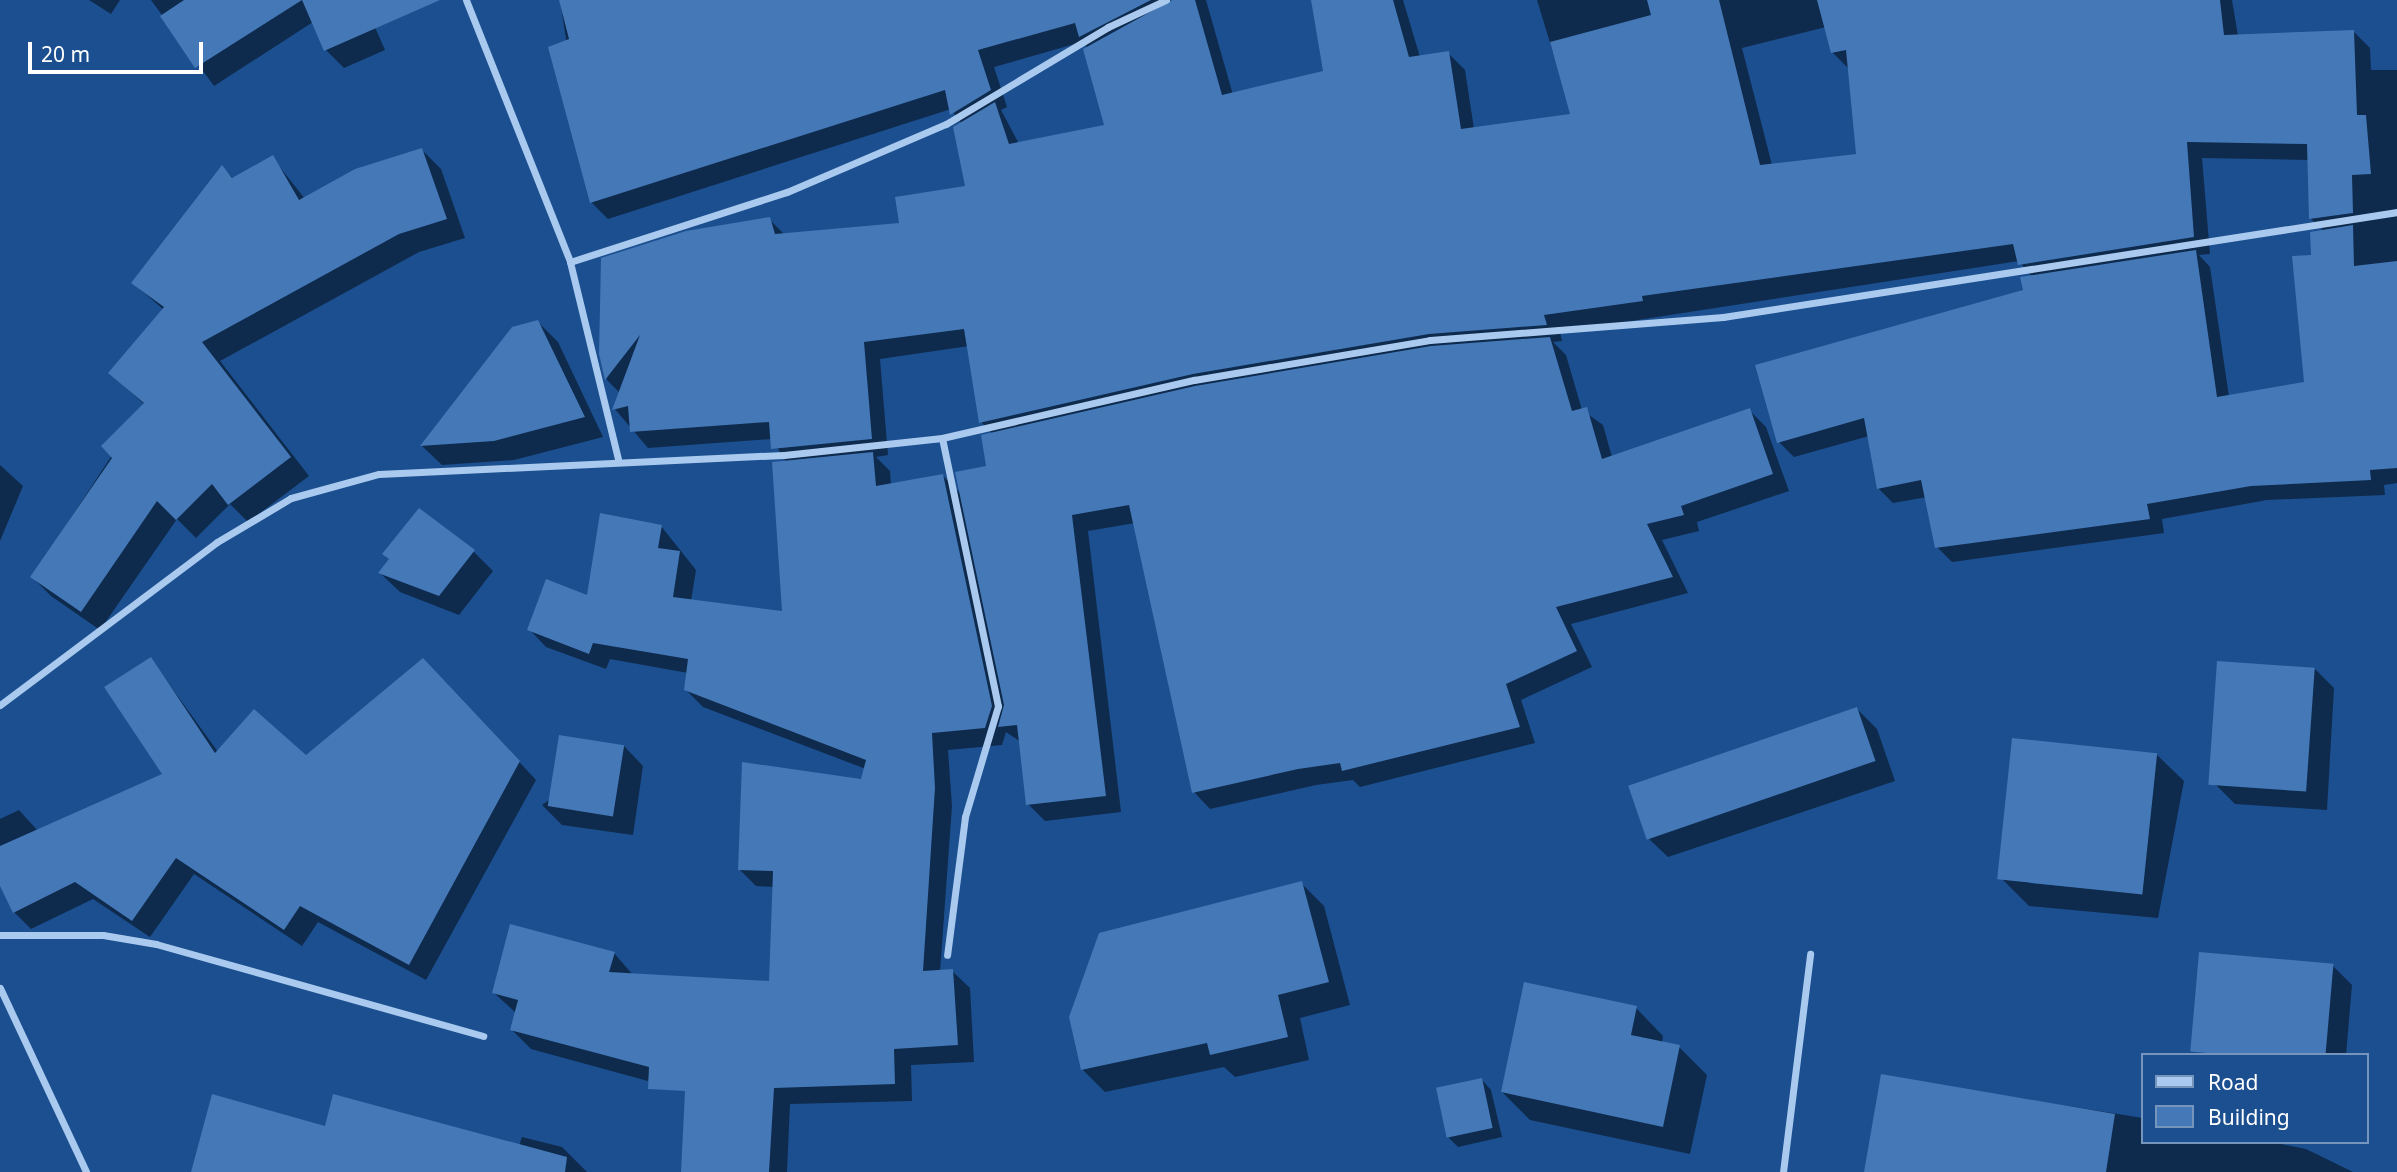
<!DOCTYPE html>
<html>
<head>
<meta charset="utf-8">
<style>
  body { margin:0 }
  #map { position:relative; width:2397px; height:1172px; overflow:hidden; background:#1b4f8f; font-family:"Noto Sans",sans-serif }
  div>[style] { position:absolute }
  .shadow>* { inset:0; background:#0007 }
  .building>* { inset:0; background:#4478b7; transform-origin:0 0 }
  .street>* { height:7px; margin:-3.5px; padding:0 3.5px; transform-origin:3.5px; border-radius:3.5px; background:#a9c9ee }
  span { translate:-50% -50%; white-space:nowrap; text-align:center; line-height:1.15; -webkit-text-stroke:6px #1b4f8f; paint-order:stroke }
  .legend { position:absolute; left:2141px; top:1053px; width:228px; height:91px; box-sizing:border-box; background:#1b4f8f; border:2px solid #7695bc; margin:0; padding:9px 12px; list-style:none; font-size:21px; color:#fff }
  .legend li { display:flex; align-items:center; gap:14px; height:35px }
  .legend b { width:35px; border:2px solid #7695bc }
  .scale { position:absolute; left:28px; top:42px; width:175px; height:32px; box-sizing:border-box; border:4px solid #fff; border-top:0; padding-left:9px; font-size:21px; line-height:24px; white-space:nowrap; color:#fff; -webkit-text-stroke:5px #1b4f8f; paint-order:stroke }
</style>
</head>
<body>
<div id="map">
  <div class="shadow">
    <i style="clip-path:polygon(89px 0,120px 0,111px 14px)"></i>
    <i style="clip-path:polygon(151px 0,363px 0,385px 50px,344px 68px,326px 50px,313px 22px,214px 86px)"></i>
    <i style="clip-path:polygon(evenodd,560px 0,1206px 0,1233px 95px,1325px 72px,1313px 0,1403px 0,1420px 57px,1448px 53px,1465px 70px,1474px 129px,1572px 115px,1537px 0,2232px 0,2238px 36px,2354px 32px,2370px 48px,2371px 70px,2397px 70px,2397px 483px,2384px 485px,2385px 495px,2267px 500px,2162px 519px,2164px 533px,1952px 562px,1937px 547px,1927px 497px,1893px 503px,1878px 488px,1869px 436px,1794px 457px,1779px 442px,2025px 292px,2032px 277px,2019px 261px,1560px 332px,1562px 341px,1553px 342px,1566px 355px,1582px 410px,1603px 425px,1612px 457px,1749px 410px,1766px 427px,1789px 491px,1697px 522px,1699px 531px,1662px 540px,1688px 593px,1571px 624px,1592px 667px,1521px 700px,1535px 743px,1360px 787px,1353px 780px,1316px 785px,1210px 809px,1194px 792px,1135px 523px,1088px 531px,1121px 812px,1045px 821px,1028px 804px,1021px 742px,1006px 732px,1002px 745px,948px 750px,952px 806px,940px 972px,952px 971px,970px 988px,974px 1062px,911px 1065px,912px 1101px,790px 1104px,787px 1172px,682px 1172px,771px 983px,774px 887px,756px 886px,739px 869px,863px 781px,866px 769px,703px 707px,686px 690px,688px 673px,610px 659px,606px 669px,546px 647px,529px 629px,588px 597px,661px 526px,696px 570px,691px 601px,784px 613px,786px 462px,772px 439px,648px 448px,614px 408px,620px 393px,607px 380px,601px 354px,769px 219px,784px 234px,901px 224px,967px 187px,962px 124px,951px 109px,608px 219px,591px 202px,560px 0,1826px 27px,1832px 52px,1849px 69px,1858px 156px,1772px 165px,1742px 48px,1826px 27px,560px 0,1085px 41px,1106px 127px,1019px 144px,1001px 110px,1007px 107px,994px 67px,1085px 41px,560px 0,2202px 158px,2309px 160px,2311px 219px,2324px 231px,2312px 256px,2306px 383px,2229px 397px,2210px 267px,2199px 255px,2210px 254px,2202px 158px,560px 0,969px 346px,981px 422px,993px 434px,988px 468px,962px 495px,943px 476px,891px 485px,890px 471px,876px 457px,888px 455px,880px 359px,969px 346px)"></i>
    <i style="clip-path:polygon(422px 150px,441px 169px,465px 238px,419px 252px,220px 361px,309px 476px,248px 522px,230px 504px,196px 538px,177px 519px,100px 630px,51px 596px,32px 577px,145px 405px,110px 373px,164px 310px,133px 283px,222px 167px,234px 179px,272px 157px,305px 199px)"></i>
    <i style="clip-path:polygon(538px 322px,558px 342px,603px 437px,514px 460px,442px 465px,422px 446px)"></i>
    <i style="clip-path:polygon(0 465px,23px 486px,0 541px)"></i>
    <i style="clip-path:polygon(473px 551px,493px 571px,459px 615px,400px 592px,380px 573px,390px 560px)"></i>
    <i style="clip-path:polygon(151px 659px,218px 752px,306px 757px,440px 677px,536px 780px,426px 980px,318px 922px,302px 946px,194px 874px,150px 937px,93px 899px,31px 929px,14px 912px,0 882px,0 819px,19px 810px,38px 831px,165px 775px)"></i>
    <i style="clip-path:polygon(2314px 668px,2334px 688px,2327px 810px,2235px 804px,2215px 784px)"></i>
    <i style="clip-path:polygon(1857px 709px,1877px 729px,1895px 781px,1668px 857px,1648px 838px)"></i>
    <i style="clip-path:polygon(624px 746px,643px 766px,633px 835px,562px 825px,542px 805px)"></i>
    <i style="clip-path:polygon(evenodd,2156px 754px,2184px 781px,2158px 918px,2029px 906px,2001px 878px,2156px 754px,2029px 880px,2139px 890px,2139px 893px,2029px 883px,2029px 880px)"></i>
    <i style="clip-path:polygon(1301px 883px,1324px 906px,1350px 1005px,1300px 1018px,1309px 1060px,1235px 1077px,1224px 1067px,1105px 1092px,1082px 1069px)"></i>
    <i style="clip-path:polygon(614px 953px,633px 975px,669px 996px,648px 1081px,531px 1049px,512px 1030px,516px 1013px,494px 993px)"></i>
    <i style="clip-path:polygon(2332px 965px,2352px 985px,2346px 1055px,2193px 1051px)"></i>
    <i style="clip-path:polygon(1636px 1008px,1663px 1036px,1662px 1043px,1679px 1047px,1707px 1075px,1690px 1154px,1530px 1120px,1502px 1092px)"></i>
    <i style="clip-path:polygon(1882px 1076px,2143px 1118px,2143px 1142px,2271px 1142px,2306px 1149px,2353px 1172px,1866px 1172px)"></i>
    <i style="clip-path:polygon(1482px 1080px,1491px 1090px,1502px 1137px,1458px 1147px,1448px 1137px)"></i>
    <i style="clip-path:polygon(327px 1128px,519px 1146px,522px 1137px,562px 1147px,587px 1172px,192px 1172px)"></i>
  </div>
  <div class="building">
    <i style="clip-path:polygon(184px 0,302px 0,195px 68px,160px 16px)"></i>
    <i style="clip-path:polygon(302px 0,440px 0,324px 51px)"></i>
    <i style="clip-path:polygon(559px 0,1151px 0,1079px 37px,1075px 23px,978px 50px,991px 90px,950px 115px,945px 90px,590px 203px,548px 47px,569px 39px)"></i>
    <i style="clip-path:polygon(1172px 0,1195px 0,1222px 95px,1323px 71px,1311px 0,1393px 0,1409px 57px,1449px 51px,1461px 129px,1570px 114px,1550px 42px,1651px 15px,1647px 0,1719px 0,1760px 165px,1856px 154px,1846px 50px,1831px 53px,1817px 0,2220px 0,2224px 35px,2354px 30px,2357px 115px,2366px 115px,2371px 174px,2352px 175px,2353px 213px,2309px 219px,2307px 144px,2187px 142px,2194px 237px,2018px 265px,2013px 244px,1642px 296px,1643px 301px,1544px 315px,1547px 325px,1429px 334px,1193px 374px,979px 423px,964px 329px,864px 342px,872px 439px,771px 449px,769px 422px,630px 432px,628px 406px,612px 410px,640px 335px,605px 380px,599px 354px,601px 258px,686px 231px,770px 217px,775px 234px,899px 223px,895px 197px,965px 186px,953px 127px,995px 102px,1009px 144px,1104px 125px,1083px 49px)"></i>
    <i style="clip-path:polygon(422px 148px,447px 219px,399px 234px,202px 342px,291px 457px,228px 505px,212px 484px,176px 520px,157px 501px,81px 612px,30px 577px,112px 458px,101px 446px,144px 403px,108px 373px,164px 307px,131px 283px,222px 165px,232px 178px,273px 155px,299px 200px,355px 169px)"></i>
    <i style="clip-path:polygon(2353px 225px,2354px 266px,2397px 261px,2397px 468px,2370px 470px,2371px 480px,2251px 486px,2147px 504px,2150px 519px,1935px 548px,1921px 480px,1877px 489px,1864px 418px,1777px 443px,1755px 365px,2023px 290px,2020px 277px,2196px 250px,2217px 397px,2304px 382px,2292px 256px,2311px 255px,2310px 232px)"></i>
    <i style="clip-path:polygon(538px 320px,585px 417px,494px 441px,420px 446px,512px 327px)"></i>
    <i style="clip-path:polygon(1550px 337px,1572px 411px,1587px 407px,1602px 459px,1750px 408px,1773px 474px,1681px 506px,1684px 515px,1647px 524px,1673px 577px,1556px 607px,1577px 651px,1506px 684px,1520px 727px,1342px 771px,1340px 763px,1298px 769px,1192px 793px,1129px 505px,1072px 515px,1106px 796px,1026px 805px,1017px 725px,998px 727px,1004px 705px,955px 472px,986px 466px,981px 435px,1195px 386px,1431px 346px)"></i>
    <i style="clip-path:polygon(873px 452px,876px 486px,943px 474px,992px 706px,985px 728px,932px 733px,935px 788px,923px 971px,953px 969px,958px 1045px,894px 1049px,895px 1084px,774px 1088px,769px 1172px,681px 1172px,685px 1091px,648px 1089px,649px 1067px,510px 1030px,518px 1000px,492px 993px,510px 924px,615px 952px,609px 972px,769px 981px,773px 871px,738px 870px,742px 762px,861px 779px,866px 760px,684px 690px,688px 659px,593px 643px,589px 654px,527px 630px,546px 579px,587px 595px,600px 513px,662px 525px,658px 548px,680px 551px,673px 597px,782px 611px,772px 462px)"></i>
    <i style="clip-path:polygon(419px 508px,475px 550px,439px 596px,378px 573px,389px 559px,382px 554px)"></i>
    <i style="clip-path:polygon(151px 657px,215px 753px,254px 709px,306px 755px,423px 658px,520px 761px,409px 965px,300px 906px,284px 930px,176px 858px,132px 921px,75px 882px,13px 913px,0 886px,0 846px,162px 774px,104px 687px)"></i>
    <i style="left:2217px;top:661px;width:98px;height:124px;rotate:4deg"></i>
    <i style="left:1857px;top:707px;width:57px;height:242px;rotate:71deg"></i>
    <i style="left:559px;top:735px;width:66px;height:72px;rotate:9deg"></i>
    <i style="left:2012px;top:738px;width:146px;height:142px;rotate:6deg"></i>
    <i style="clip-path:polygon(1302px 881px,1329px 982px,1278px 995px,1288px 1037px,1210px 1055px,1207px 1043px,1081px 1070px,1069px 1017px,1099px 933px)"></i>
    <i style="left:2199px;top:952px;width:135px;height:100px;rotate:5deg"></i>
    <i style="clip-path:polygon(1524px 982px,1637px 1006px,1631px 1035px,1680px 1045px,1663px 1127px,1501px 1092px)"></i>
    <i style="clip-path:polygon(1881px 1074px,2115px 1114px,2106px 1172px,1864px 1172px)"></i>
    <i style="left:1482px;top:1078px;width:51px;height:47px;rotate:78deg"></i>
    <i style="clip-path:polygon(212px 1094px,325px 1126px,333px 1094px,567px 1157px,565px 1172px,191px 1172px)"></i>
  </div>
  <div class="street">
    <i style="left:466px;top:0;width:282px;rotate:68.3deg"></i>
    <i style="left:570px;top:262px;width:203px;rotate:76.3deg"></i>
    <i style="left:570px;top:262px;width:228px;rotate:-17.9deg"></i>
    <i style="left:787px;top:192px;width:173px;rotate:-23.2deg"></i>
    <i style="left:946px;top:124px;width:189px;rotate:-30.9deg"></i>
    <i style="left:1108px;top:27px;width:64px;rotate:-25deg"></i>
    <i style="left:942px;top:438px;width:274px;rotate:78.2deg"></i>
    <i style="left:998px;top:706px;width:116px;rotate:106.6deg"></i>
    <i style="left:965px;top:817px;width:139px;rotate:97.4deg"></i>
    <i style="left:0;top:705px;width:271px;rotate:-36.9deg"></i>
    <i style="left:217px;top:542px;width:86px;rotate:-30.7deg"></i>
    <i style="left:291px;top:498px;width:91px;rotate:-15.3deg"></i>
    <i style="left:379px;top:474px;width:405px;rotate:-2.7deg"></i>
    <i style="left:784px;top:455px;width:159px;rotate:-6.1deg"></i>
    <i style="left:942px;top:438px;width:259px;rotate:-13deg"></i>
    <i style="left:1194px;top:380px;width:239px;rotate:-9.6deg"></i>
    <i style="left:1430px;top:340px;width:294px;rotate:-4.5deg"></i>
    <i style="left:1723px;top:317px;width:682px;rotate:-8.85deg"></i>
    <i style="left:0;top:935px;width:103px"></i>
    <i style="left:103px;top:935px;width:54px;rotate:9.6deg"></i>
    <i style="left:156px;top:944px;width:340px;rotate:15.7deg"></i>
    <i style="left:0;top:988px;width:203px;rotate:64.9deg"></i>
    <i style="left:1783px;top:1172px;width:220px;rotate:-82.9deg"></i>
  </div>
  <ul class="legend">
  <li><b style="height:9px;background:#a9c9ee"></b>Road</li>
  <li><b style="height:19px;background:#4478b7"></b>Building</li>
  </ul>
  <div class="scale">20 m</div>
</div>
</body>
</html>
